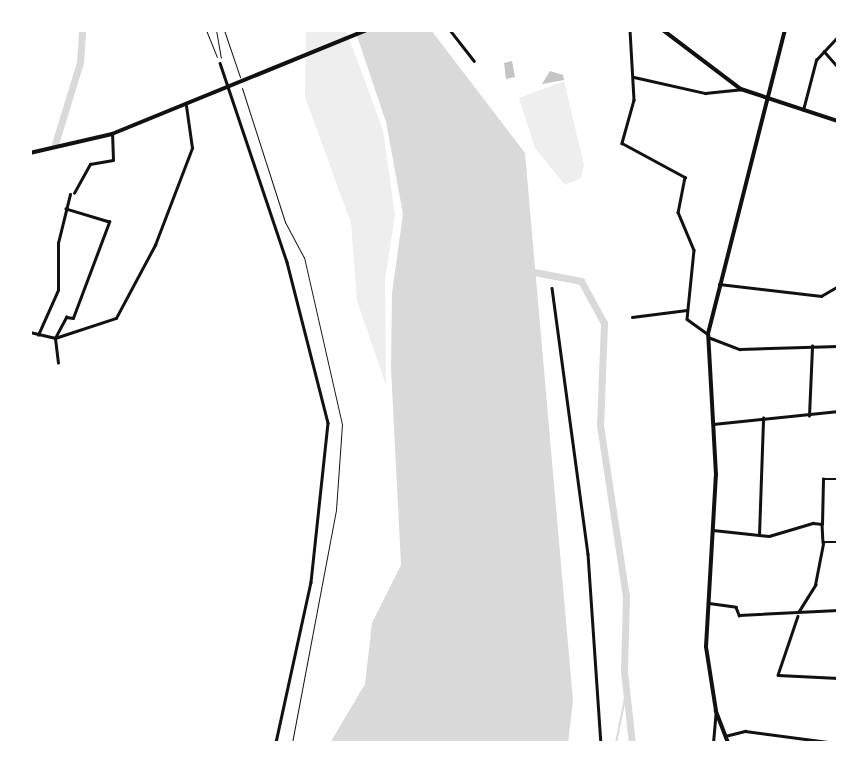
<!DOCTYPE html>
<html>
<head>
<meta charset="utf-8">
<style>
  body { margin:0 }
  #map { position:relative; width:868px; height:773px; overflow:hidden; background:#fff; font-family:Helvetica,sans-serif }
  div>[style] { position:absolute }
  .green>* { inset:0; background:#eee }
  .water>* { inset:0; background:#d9d9d9 }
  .stream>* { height:2px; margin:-1px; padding:0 1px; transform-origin:1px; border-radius:1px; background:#d9d9d9 }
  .river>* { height:7px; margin:-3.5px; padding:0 3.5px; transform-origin:3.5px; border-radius:3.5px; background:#d9d9d9 }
  .building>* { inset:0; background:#c4c4c4 }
  .path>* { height:1px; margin:-0.5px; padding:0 0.5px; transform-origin:0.5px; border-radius:0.5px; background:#111 }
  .minor>* { height:2.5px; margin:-1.25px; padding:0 1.25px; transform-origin:1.25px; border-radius:1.25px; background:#111 }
  .tertiary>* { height:2.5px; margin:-1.25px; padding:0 1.25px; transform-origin:1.25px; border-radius:1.25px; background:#111 }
  .secondary>* { height:3.5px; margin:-1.75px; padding:0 1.75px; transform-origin:1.75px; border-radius:1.75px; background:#111 }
  .primary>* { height:3.5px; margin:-1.75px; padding:0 1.75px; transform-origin:1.75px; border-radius:1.75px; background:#111 }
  span { translate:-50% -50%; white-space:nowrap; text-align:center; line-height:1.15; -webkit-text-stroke:7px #fff; paint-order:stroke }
  .frame { position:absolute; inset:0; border:32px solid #fff; pointer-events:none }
</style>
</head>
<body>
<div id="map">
  <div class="green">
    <i style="clip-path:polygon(346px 30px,383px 130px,395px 215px,385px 280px,386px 385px,357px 301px,351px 223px,305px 97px,306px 31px)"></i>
    <i style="clip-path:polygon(564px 81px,584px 165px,581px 178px,565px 185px,535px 148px,519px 98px)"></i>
  </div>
  <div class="water">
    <i style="clip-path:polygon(355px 30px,431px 30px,525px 153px,573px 701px,568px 743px,330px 743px,365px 684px,372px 623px,401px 565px,391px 368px,392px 293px,403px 214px,386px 122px)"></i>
  </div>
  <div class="stream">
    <i style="left:616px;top:743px;width:51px;rotate:-78.7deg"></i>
  </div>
  <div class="river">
    <i style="left:55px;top:144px;width:86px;rotate:-73deg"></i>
    <i style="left:80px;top:62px;width:32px;rotate:-86deg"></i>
    <i style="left:524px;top:270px;width:58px;rotate:10.9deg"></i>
    <i style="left:581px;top:281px;width:48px;rotate:61.3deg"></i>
    <i style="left:604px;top:323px;width:102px;rotate:92.2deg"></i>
    <i style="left:600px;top:425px;width:173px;rotate:81.4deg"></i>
    <i style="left:626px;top:596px;width:75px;rotate:91.5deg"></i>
    <i style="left:624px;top:671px;width:72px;rotate:83.7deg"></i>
  </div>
  <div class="building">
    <i style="clip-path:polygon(512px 61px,515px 77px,506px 79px,504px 63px)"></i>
    <i style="clip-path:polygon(550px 71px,563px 75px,564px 80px,542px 84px)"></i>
  </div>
  <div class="path">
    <i style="left:206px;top:30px;width:29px;rotate:68deg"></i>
    <i style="left:216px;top:30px;width:28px;rotate:80deg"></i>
    <i style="left:224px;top:30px;width:50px;rotate:71.2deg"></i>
    <i style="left:242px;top:88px;width:141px;rotate:72.2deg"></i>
    <i style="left:285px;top:222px;width:40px;rotate:62deg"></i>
    <i style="left:304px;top:257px;width:171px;rotate:77.2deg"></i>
    <i style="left:342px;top:424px;width:86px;rotate:94deg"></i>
    <i style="left:336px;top:510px;width:237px;rotate:100.7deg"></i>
  </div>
  <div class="minor">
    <i style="left:450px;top:30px;width:39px;rotate:52deg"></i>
    <i style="left:630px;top:30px;width:70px;rotate:86.7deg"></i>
    <i style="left:634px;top:100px;width:45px;rotate:105.6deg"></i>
    <i style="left:622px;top:143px;width:72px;rotate:28.4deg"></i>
    <i style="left:685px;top:177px;width:36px;rotate:101deg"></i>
    <i style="left:678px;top:212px;width:41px;rotate:67.2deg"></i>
    <i style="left:694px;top:250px;width:69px;rotate:95.8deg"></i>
    <i style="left:687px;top:319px;width:26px;rotate:36deg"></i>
    <i style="left:824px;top:51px;width:21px;rotate:49deg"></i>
    <i style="left:220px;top:63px;width:210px;rotate:71.4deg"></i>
    <i style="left:287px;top:262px;width:166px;rotate:75.7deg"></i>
    <i style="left:328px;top:423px;width:160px;rotate:96.1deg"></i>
    <i style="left:311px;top:582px;width:165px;rotate:102.3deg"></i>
    <i style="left:634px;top:77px;width:73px;rotate:12.7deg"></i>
    <i style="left:705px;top:93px;width:36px;rotate:-6deg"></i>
    <i style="left:803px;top:110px;width:52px;rotate:-75.4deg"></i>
    <i style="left:816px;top:60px;width:33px;rotate:-47deg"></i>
    <i style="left:74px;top:193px;width:33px;rotate:-61deg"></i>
    <i style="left:90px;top:164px;width:23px;rotate:-10deg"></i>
    <i style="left:113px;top:160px;width:26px;rotate:-92deg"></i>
    <i style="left:719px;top:284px;width:103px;rotate:6.7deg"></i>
    <i style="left:821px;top:296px;width:20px;rotate:-30deg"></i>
    <i style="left:552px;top:288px;width:268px;rotate:82.3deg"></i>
    <i style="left:588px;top:554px;width:189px;rotate:86.1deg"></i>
    <i style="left:632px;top:317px;width:55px;rotate:-7.3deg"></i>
    <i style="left:30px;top:332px;width:26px;rotate:13deg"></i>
    <i style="left:55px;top:338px;width:64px;rotate:-18.2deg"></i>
    <i style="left:116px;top:318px;width:83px;rotate:-61.9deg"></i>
    <i style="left:155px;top:245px;width:104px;rotate:-69.1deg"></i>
    <i style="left:192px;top:148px;width:42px;rotate:-98.1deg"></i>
    <i style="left:38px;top:335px;width:49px;rotate:-66deg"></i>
    <i style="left:58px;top:290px;width:47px;rotate:-90deg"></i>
    <i style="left:58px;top:243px;width:50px;rotate:-76.2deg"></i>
    <i style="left:708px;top:337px;width:34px;rotate:21deg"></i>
    <i style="left:740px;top:349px;width:98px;rotate:-1.8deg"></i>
    <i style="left:58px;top:363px;width:25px;rotate:-97deg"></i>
    <i style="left:55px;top:338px;width:24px;rotate:-62deg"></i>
    <i style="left:66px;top:317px;width:7px;rotate:8deg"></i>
    <i style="left:73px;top:318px;width:103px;rotate:-69.4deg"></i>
    <i style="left:109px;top:222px;width:45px;rotate:-163.2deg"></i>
    <i style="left:809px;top:416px;width:70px;rotate:-87.5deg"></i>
    <i style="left:713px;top:424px;width:126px;rotate:-5.9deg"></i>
    <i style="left:822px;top:524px;width:45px;rotate:-88.7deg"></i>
    <i style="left:823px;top:479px;width:15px"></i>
    <i style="left:713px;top:530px;width:56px;rotate:6.1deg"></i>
    <i style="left:769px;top:536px;width:46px;rotate:-16.5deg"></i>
    <i style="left:813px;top:523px;width:9px;rotate:6deg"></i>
    <i style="left:822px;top:524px;width:18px;rotate:87deg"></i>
    <i style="left:823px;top:542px;width:15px"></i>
    <i style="left:759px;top:535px;width:117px;rotate:-88deg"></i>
    <i style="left:709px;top:603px;width:27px;rotate:8deg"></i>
    <i style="left:736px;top:607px;width:9px;rotate:69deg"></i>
    <i style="left:739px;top:615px;width:99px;rotate:-2.9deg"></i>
    <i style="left:799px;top:611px;width:31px;rotate:-58deg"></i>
    <i style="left:815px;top:585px;width:42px;rotate:-79deg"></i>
    <i style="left:798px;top:616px;width:62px;rotate:108.7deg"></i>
    <i style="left:778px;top:675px;width:60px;rotate:2.9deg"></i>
    <i style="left:713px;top:743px;width:32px;rotate:-85deg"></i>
  </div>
  <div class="tertiary">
    <i style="left:725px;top:736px;width:21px;rotate:-14deg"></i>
    <i style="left:745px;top:731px;width:91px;rotate:7.6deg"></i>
  </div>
  <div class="secondary">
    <i style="left:663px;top:30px;width:98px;rotate:37.1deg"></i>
    <i style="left:741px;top:89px;width:102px;rotate:18.3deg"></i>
    <i style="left:30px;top:153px;width:84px;rotate:-13deg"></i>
    <i style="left:112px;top:134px;width:275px;rotate:-22.2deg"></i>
  </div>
  <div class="primary">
    <i style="left:728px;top:743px;width:34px;rotate:-111deg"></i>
    <i style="left:716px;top:711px;width:65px;rotate:-98.9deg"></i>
    <i style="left:706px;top:647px;width:172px;rotate:-86.7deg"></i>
    <i style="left:716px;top:475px;width:141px;rotate:-93.2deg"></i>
    <i style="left:708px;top:334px;width:314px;rotate:-75.8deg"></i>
  </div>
  <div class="frame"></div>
</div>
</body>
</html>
